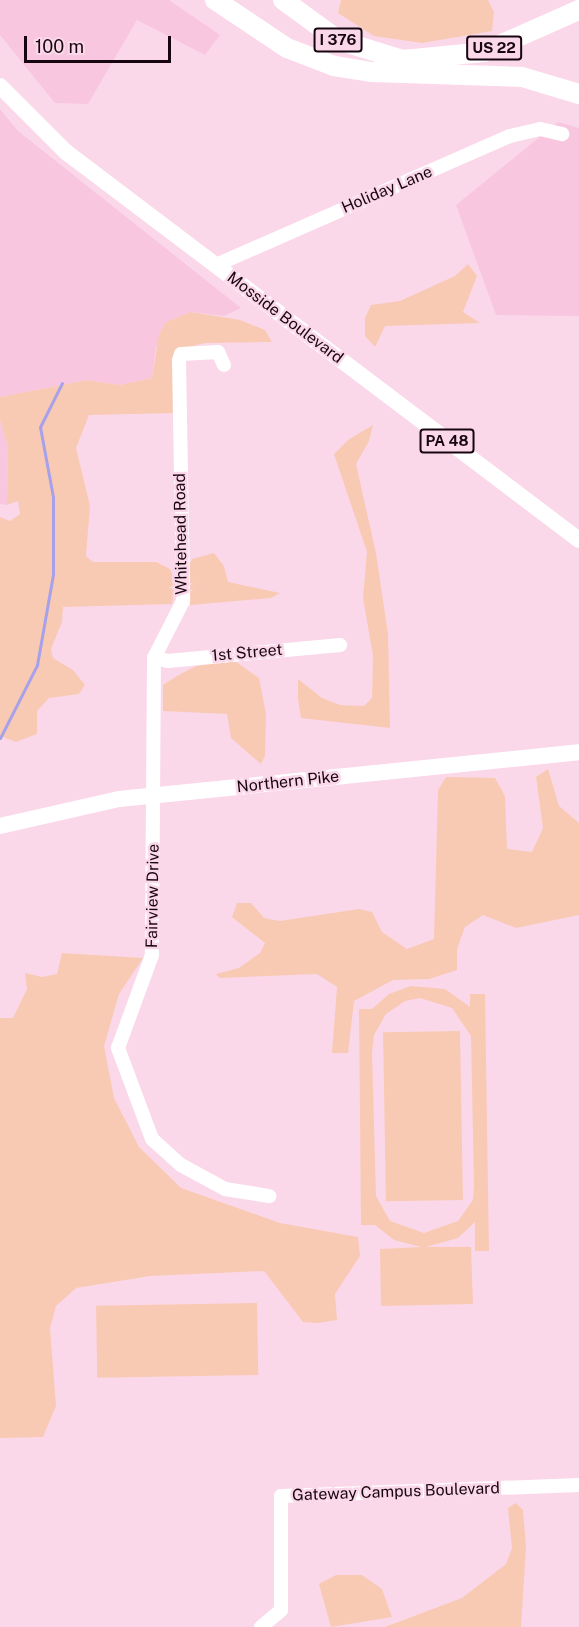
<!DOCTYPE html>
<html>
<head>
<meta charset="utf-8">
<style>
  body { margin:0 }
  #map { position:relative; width:579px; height:1627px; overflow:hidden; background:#fbd8e9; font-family:"Public Sans",sans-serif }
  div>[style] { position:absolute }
  .built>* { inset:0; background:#f9c6e0 }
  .green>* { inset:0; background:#f8cab4; transform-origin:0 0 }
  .stream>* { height:3px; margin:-1.5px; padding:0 1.5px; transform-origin:1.5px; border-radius:1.5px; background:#a6a1ea }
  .minor>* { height:14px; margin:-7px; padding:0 7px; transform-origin:7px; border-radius:7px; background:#fff }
  .major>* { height:16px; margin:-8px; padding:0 8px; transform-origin:8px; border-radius:8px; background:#fff }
  .highway>* { height:20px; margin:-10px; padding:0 10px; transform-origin:10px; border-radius:10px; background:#fff }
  span { translate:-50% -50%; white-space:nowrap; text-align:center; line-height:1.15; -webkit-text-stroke:5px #fbd8e9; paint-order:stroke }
  .shield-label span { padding:2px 4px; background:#fbd8e9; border:2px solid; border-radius:4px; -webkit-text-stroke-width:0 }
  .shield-label { font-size:15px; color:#170610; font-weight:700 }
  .street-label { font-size:16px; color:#170610 }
  .scale { position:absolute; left:24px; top:36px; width:147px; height:27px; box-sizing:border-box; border:3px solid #170610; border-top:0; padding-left:8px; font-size:18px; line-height:21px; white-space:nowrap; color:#170610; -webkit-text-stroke:4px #fbd8e9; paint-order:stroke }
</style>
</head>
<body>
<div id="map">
  <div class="built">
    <i style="clip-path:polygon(0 0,169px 0,220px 35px,205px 55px,137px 20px,88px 104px,55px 103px,0 35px)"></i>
    <i style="clip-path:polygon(0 109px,18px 131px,241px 308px,224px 316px,191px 312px,156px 347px,152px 378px,120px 385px,87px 380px,0 397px)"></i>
    <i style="clip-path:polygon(558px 122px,579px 128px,579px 316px,496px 315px,456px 205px)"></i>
    <i style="clip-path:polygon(0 420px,8px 447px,7px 505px,0 504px)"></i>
  </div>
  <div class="green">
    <i style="clip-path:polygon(341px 0,488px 0,494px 12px,492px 31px,422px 43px,374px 36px,338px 13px)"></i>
    <i style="clip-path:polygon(468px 264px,477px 276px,463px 312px,480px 323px,385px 326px,375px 347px,365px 336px,365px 318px,371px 305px,400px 301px,455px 276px)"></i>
    <i style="clip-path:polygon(191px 312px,240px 320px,265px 330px,272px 342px,205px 343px,177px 350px,174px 413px,89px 415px,76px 448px,90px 506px,86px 556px,93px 562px,156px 562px,170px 569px,176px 583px,172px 604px,63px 607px,62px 622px,51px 649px,53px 658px,73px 670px,85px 685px,79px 694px,49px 698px,37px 711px,37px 734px,16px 742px,0 736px,0 517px,10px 521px,20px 514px,18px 501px,7px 505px,8px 447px,0 420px,0 397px,87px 380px,120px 385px,152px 378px,159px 334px,166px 322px)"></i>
    <i style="clip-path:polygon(373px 425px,369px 441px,356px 464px,376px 553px,388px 634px,390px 728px,301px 718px,298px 699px,298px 679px,322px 698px,340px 705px,364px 706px,372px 698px,373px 656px,363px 598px,367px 552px,334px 454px,348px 440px)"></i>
    <i style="clip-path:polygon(214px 553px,224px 566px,228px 582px,280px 593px,271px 598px,190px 605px,188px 566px,192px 559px)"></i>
    <i style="clip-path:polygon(235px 661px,259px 678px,266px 714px,265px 756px,261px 764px,231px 738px,227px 714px,163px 711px,163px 685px,177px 676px,196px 666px)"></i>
    <i style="clip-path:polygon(548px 769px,559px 806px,579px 823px,579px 915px,516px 928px,483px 915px,465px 927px,457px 949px,457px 970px,429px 979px,393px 980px,354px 1001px,348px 1053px,332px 1053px,337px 987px,317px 974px,220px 978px,216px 974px,239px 968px,260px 953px,265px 943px,232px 917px,237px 903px,251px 903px,264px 918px,280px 921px,359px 909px,372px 912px,382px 932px,407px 949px,434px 939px,438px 790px,446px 777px,495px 778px,505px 796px,507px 849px,532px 852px,543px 828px,536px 777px)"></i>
    <i style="clip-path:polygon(62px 953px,143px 958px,119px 994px,104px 1046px,114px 1098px,139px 1147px,181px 1188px,280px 1223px,358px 1237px,360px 1256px,335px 1294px,337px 1320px,318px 1323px,303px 1322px,264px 1271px,150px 1276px,76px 1288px,56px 1306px,50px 1328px,56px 1406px,43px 1437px,0 1438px,0 1018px,13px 1018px,27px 989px,25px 973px,42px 977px,57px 974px)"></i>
    <i style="clip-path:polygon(evenodd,411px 986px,445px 989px,470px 1007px,470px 994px,485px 994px,489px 1251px,475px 1251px,475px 1222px,458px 1238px,426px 1247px,471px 1247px,473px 1304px,381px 1306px,380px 1249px,421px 1247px,394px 1240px,375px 1225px,361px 1225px,359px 1009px,372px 1009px,389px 994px,411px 986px,420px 998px,452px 1008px,471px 1036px,474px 1185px,473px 1200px,458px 1221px,424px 1233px,390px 1221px,376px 1196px,372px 1053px,374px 1035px,386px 1014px,405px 1001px,420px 998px)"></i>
    <i style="left:460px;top:1031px;width:169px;height:77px;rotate:89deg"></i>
    <i style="left:257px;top:1303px;width:72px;height:161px;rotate:89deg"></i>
    <i style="clip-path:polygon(516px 1503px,523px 1510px,526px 1547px,521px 1627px,385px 1627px,462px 1598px,506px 1564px,512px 1548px,508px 1508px)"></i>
    <i style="clip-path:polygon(336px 1575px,362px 1575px,382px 1589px,392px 1617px,331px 1627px,319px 1584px)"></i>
  </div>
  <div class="stream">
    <i style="left:0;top:738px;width:82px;rotate:-63.1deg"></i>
    <i style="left:37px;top:665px;width:92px;rotate:-80deg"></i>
    <i style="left:53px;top:574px;width:77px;rotate:-90deg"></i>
    <i style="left:53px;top:497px;width:71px;rotate:-100.5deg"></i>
    <i style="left:40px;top:427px;width:49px;rotate:-63.4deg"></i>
  </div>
  <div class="minor">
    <i style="left:216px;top:265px;width:321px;rotate:-23.7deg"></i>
    <i style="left:510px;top:136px;width:31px;rotate:-13deg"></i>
    <i style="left:540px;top:129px;width:23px;rotate:13deg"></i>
    <i style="left:224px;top:365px;width:14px;rotate:-115deg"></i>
    <i style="left:218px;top:352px;width:37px;rotate:177deg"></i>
    <i style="left:181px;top:354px;width:6px;rotate:108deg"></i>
    <i style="left:179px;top:360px;width:241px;rotate:89deg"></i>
    <i style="left:183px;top:601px;width:64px;rotate:117deg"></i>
    <i style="left:154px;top:658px;width:297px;rotate:90.4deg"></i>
    <i style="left:152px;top:955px;width:99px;rotate:110.1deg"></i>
    <i style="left:118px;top:1048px;width:97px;rotate:69.5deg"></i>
    <i style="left:152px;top:1139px;width:39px;rotate:42deg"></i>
    <i style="left:181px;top:1165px;width:50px;rotate:28.6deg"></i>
    <i style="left:225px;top:1189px;width:45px;rotate:9deg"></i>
    <i style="left:154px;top:658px;width:14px;rotate:12deg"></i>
    <i style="left:168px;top:661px;width:173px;rotate:-5.3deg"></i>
    <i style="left:261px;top:1627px;width:26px;rotate:-40deg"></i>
    <i style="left:281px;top:1610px;width:114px;rotate:-90deg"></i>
    <i style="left:281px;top:1496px;width:298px;rotate:-2.1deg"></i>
  </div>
  <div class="major">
    <i style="left:0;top:86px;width:93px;rotate:45deg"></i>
    <i style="left:66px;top:152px;width:643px;rotate:37.1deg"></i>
    <i style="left:0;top:826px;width:122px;rotate:-12.8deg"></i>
    <i style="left:119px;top:799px;width:462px;rotate:-5.8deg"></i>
  </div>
  <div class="highway">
    <i style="left:215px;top:0;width:87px;rotate:33.7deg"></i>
    <i style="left:287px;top:48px;width:50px;rotate:21deg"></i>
    <i style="left:334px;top:66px;width:37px;rotate:9deg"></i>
    <i style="left:371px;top:72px;width:151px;rotate:1.9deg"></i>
    <i style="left:522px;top:77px;width:59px;rotate:16.6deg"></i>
    <i style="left:283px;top:0;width:68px;rotate:36deg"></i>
    <i style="left:338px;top:40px;width:68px;rotate:17.1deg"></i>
    <i style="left:403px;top:60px;width:81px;rotate:-5.6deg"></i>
    <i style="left:484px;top:52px;width:104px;rotate:-23.9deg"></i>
  </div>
  <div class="shield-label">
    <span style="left:338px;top:40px">I 376</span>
    <span style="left:494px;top:48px">US 22</span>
    <span style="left:447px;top:441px">PA 48</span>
  </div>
  <div class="street-label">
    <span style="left:387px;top:190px;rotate:-23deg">Holiday Lane</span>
    <span style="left:285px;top:318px;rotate:37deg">Mosside Boulevard</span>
    <span style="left:181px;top:534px;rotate:-91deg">Whitehead Road</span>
    <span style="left:247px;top:653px;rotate:-5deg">1st Street</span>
    <span style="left:288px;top:782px;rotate:-6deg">Northern Pike</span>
    <span style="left:153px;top:896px;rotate:-89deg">Fairview Drive</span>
    <span style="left:396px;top:1492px;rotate:-2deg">Gateway Campus Boulevard</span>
  </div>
  <div class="scale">100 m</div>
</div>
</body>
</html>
